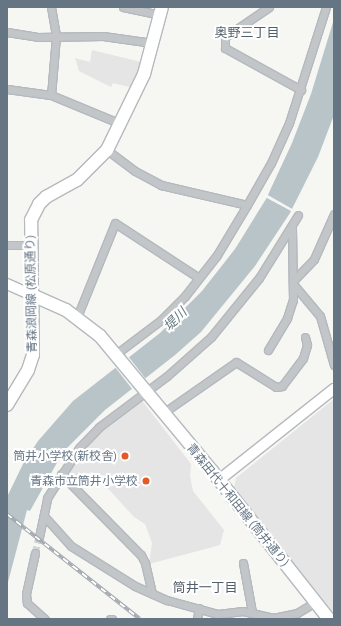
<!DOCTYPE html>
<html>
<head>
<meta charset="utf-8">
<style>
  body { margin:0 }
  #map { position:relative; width:341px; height:626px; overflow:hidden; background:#f6f6f3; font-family:Ubuntu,"Noto Sans JP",sans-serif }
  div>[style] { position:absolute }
  .built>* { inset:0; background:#e4e5e4 }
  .water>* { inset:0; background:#b9c4c9 }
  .pier>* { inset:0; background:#f6f6f3; transform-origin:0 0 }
  .street-tunnel>* { height:7px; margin-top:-3.5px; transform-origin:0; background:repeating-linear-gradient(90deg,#d2d6d7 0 7px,transparent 0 10.5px) }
  .roads { filter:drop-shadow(1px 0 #b4b9be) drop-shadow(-1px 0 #b4b9be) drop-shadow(0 1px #b4b9be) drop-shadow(0 -1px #b4b9be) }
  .street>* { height:7px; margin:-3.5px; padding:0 3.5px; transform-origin:3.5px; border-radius:3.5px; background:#c2c6c9 }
  .secondary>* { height:10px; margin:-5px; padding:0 5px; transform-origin:5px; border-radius:5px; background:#fff }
  .primary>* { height:12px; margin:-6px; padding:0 6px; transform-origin:6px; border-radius:6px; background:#fff }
  .rail>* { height:3.5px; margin-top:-1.75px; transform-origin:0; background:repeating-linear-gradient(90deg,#fff 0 6px,#a2a8ae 0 12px); box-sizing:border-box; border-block:1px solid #a2a8ae }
  .dots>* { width:11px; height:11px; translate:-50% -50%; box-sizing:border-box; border:2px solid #fff; border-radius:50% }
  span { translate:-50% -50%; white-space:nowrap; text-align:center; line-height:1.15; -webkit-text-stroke:4px #fff; paint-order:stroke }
  .street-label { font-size:12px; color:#657584 }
  .poi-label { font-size:12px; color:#657584 }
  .right { translate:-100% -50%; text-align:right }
  .neighbourhood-label { font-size:13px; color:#535f69 }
  .water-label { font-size:13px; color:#617780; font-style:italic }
  .frame { position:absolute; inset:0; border:8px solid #657584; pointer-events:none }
</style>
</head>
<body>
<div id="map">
  <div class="built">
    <i style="clip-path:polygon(92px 50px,141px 62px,133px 88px,113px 83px,111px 87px,79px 71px,75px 58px,90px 62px)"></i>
    <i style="clip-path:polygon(140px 398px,191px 464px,190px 476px,193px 491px,224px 530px,220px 545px,149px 564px,152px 543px,145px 524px,134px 517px,93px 472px,71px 478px,66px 472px,111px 420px)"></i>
    <i style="clip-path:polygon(334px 399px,334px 613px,234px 488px,236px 478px)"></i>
  </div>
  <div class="water">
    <i style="clip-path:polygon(334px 19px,334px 115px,318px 157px,290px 213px,255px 266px,201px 332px,175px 355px,105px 410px,63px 452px,30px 511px,27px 510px,7px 586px,7px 497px,23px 464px,38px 441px,73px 401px,160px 333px,202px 291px,235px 249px,266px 199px,292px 143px,311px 94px)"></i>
  </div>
  <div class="pier">
    <i style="clip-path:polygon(266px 194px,294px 210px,293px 212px,265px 197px)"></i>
    <i style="left:128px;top:356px;width:31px;height:17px;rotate:52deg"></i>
  </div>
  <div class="street-tunnel">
    <i style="left:35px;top:553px;width:16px;rotate:-76deg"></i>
  </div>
  <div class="roads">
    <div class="street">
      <i style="left:51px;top:7px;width:29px;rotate:80deg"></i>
      <i style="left:56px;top:36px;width:59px;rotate:94.8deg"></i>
      <i style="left:123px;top:7px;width:38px;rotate:12deg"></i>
      <i style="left:269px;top:7px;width:53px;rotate:145.7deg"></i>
      <i style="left:225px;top:37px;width:11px;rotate:90deg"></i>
      <i style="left:225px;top:48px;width:87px;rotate:28.9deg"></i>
      <i style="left:7px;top:32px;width:31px;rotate:9deg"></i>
      <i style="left:38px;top:37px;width:65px;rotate:-0.9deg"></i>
      <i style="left:103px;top:36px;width:50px;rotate:8deg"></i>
      <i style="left:7px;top:89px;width:44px;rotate:7.8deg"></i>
      <i style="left:51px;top:95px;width:76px;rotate:22.5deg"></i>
      <i style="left:107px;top:150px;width:35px;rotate:37deg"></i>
      <i style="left:135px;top:171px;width:30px;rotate:28deg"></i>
      <i style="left:161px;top:185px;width:88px;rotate:13.1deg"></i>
      <i style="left:7px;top:245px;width:24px"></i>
      <i style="left:293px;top:281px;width:30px;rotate:-46deg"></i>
      <i style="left:314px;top:259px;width:49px;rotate:-66deg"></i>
      <i style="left:294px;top:285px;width:40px;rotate:50deg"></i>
      <i style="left:320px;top:316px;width:51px;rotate:74.1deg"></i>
      <i style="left:77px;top:317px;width:101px;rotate:-68deg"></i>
      <i style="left:115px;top:223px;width:100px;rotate:33.2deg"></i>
      <i style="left:268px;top:350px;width:37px;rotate:-59deg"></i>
      <i style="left:287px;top:318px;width:19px;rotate:-72deg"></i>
      <i style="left:293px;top:300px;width:73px;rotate:-90.8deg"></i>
      <i style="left:116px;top:354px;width:56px;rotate:-37.1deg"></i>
      <i style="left:161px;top:320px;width:34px;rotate:-45deg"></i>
      <i style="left:185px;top:296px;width:52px;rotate:-52deg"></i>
      <i style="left:217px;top:255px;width:58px;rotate:-59deg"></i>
      <i style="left:247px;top:205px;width:48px;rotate:-60.3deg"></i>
      <i style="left:271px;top:163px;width:44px;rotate:-65.8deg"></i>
      <i style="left:289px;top:123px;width:122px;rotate:-72.3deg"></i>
      <i style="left:163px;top:413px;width:89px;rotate:-34.9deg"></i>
      <i style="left:236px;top:362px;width:47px;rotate:32deg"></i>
      <i style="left:276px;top:387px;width:6px;rotate:-9deg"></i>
      <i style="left:282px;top:386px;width:35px;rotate:-53deg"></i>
      <i style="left:303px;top:358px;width:14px;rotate:-73deg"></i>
      <i style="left:307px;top:345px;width:8px;rotate:-104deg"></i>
      <i style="left:61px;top:474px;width:114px;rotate:45.4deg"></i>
      <i style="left:141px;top:555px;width:9px;rotate:63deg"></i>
      <i style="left:145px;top:563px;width:31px;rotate:77deg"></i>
      <i style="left:44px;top:516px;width:40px;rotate:48deg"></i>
      <i style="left:71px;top:546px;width:75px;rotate:32deg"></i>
      <i style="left:135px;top:586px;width:35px;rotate:24deg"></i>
      <i style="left:167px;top:600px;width:53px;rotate:15.4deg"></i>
      <i style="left:218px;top:614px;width:25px;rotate:-7deg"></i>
      <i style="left:243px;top:611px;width:31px;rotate:13deg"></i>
      <i style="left:273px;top:618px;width:25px;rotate:-12deg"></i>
      <i style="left:297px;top:613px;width:21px;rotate:-31deg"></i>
      <i style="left:39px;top:537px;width:40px;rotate:-78deg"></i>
      <i style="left:47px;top:498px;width:59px;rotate:-57.4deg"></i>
      <i style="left:79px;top:448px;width:29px;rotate:-46deg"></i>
      <i style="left:99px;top:427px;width:85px;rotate:-36.9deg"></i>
      <i style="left:167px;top:376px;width:59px;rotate:-41.6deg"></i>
      <i style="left:211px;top:337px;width:76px;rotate:-50.9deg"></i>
      <i style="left:259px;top:278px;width:74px;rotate:-58.2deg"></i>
      <i style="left:35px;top:553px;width:42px;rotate:102.4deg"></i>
      <i style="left:26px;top:594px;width:9px;rotate:84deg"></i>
      <i style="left:27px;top:603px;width:24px;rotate:42deg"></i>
      <i style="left:243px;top:563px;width:50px;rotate:79.6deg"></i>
      <i style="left:110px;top:619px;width:2px"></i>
      <i style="left:197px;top:619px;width:11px;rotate:-80deg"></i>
    </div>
    <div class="secondary">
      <i style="left:7px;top:284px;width:27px;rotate:24deg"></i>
      <i style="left:219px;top:480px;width:147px;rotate:-38.4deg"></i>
    </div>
    <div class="primary">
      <i style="left:32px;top:295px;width:37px;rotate:24deg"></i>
      <i style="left:66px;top:310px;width:43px;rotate:37.4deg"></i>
      <i style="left:100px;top:336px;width:175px;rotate:50.3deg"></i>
      <i style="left:212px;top:471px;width:189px;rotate:51.7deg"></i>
      <i style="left:7px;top:405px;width:41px;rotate:-59deg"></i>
      <i style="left:28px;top:370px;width:16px;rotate:-72deg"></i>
      <i style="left:33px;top:355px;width:135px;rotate:-90.8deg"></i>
      <i style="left:31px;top:220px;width:18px;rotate:-63deg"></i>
      <i style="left:39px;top:204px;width:10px;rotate:-45deg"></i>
      <i style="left:46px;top:197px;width:35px;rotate:-29deg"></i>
      <i style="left:77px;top:180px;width:42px;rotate:-45deg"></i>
      <i style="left:107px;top:150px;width:85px;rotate:-64deg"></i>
      <i style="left:144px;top:74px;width:69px;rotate:-75deg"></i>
    </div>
  </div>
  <div class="rail">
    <i style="left:7px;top:514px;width:169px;rotate:38.3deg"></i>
  </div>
  <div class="dots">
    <i style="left:125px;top:456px;background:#e35927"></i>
    <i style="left:146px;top:481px;background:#e35927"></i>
  </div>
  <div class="street-label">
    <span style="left:31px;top:294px;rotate:-91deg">青森浪岡線 (松原通り)</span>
    <span style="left:238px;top:505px;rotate:51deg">青森田代十和田線 (筒井通り)</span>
  </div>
  <div class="poi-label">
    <span class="right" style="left:117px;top:456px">筒井小学校(新校舎)</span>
    <span class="right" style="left:138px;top:481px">青森市立筒井小学校</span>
  </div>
  <div class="neighbourhood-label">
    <span style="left:247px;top:32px">奥野三丁目</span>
    <span style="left:205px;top:587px">筒井一丁目</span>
  </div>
  <div class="water-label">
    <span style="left:175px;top:319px;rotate:-45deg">堤川</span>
  </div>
  <div class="frame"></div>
</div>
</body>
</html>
